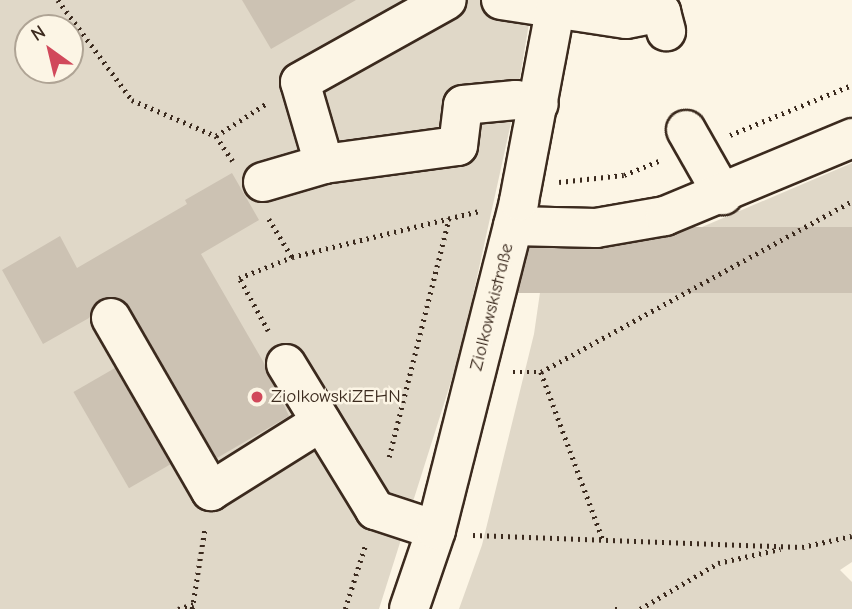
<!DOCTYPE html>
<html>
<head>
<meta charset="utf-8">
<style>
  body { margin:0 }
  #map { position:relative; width:852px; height:609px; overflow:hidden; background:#fcf5e5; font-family:"Comic Neue",sans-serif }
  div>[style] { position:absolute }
  .green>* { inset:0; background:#e0d8c8 }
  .building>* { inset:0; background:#ccc2b3; transform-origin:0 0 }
  .path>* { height:4.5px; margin-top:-2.25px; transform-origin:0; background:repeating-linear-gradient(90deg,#3b2a1e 0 2px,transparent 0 7px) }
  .roads { filter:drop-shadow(2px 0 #3b2a1e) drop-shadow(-2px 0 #3b2a1e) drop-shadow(0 2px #3b2a1e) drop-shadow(0 -2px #3b2a1e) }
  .minor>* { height:38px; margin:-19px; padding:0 19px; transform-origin:19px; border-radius:19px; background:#fcf5e5 }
  .dots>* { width:19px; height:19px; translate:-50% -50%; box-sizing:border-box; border:4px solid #fcf5e5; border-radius:50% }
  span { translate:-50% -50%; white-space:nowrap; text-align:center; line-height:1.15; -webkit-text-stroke:5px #fcf5e5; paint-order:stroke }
  .street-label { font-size:19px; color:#3b2a1e }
  .poi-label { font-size:19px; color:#3b2a1e }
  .left { translate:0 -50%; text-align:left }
  .north { position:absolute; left:14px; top:14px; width:70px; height:70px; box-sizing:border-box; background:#fcf5e5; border:2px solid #afa495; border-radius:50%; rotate:326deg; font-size:19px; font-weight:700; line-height:28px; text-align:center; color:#3b2a1e }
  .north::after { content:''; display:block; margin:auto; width:24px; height:32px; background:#d1495b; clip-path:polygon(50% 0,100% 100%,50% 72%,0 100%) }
</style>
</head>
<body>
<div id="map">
  <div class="green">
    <i style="clip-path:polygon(evenodd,0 0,533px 0,516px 100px,461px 350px,379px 609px,0 609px,0 0,28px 28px,70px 28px,70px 70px,28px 70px,28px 28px)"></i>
    <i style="clip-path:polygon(852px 163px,852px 562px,840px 570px,852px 582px,852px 609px,459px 609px,482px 545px,534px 334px,548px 237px,626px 231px,627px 247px,688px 233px)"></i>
  </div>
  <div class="building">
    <i style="clip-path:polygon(242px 0,356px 0,271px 49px)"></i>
    <i style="clip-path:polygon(232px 173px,259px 220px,201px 254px,264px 363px,289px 416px,217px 458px,122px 299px,101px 299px,89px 318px,43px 344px,2px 270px,60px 236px,77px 268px,187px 204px,185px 200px)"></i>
    <i style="left:852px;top:227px;width:66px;height:340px;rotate:90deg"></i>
    <i style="left:115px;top:368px;width:111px;height:48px;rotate:60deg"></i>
  </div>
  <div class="path">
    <i style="left:58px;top:0;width:124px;rotate:53.5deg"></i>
    <i style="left:132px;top:100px;width:91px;rotate:23.2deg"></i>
    <i style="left:216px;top:136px;width:61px;rotate:-32.9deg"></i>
    <i style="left:730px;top:135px;width:132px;rotate:-22.3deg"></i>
    <i style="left:216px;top:136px;width:30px;rotate:56deg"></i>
    <i style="left:559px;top:182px;width:65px;rotate:-6.1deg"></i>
    <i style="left:624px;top:175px;width:38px;rotate:-22deg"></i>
    <i style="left:269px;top:219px;width:44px;rotate:58.8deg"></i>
    <i style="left:292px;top:257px;width:193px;rotate:-13.8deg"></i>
    <i style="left:268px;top:331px;width:60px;rotate:-118.7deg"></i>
    <i style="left:239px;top:278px;width:57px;rotate:-21.6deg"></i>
    <i style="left:513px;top:372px;width:28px"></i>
    <i style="left:541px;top:372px;width:355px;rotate:-28.8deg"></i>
    <i style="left:541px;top:372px;width:181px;rotate:69.7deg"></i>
    <i style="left:389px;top:457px;width:246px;rotate:-75.9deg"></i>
    <i style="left:473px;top:535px;width:329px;rotate:2.1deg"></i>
    <i style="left:802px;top:547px;width:51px;rotate:-12.4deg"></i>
    <i style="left:178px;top:609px;width:16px;rotate:-18deg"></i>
    <i style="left:192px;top:609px;width:83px;rotate:-81deg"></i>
    <i style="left:345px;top:609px;width:66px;rotate:-72.4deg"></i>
    <i style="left:615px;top:609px;width:4px"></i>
    <i style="left:640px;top:609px;width:91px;rotate:-30.5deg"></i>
    <i style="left:718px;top:563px;width:64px;rotate:-12.7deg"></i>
  </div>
  <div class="roads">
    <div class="minor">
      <i style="left:501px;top:0;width:126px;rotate:8.6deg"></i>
      <i style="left:626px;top:19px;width:36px;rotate:-11deg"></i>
      <i style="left:661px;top:12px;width:20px;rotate:75deg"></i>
      <i style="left:686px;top:130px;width:75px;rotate:60.4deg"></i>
      <i style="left:324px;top:164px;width:85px;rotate:-106.3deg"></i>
      <i style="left:300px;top:82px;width:168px;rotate:-29.2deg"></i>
      <i style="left:263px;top:182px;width:64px;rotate:-16.4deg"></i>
      <i style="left:324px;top:164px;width:135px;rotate:-7.7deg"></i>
      <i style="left:458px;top:146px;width:41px;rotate:-83deg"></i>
      <i style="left:463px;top:105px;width:53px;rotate:-5.4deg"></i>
      <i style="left:516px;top:100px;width:23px;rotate:10deg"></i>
      <i style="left:513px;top:226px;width:83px;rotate:1.4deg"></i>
      <i style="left:596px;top:228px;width:70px;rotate:-9.9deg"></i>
      <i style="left:665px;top:216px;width:203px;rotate:-22.6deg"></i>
      <i style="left:111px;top:318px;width:200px;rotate:60deg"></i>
      <i style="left:211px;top:491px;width:130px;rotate:-32.1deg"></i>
      <i style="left:286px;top:364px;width:171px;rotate:58.6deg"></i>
      <i style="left:375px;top:510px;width:64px;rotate:18.2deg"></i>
      <i style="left:409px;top:609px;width:83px;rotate:-71.1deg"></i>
      <i style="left:436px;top:530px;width:339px;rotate:-75.8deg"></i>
      <i style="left:519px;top:201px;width:205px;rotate:-79.3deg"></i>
    </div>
  </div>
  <div class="dots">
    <i style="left:257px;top:397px;background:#d1495b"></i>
  </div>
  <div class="street-label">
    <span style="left:492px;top:307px;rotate:-76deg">Ziolkowskistraße</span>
  </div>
  <div class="poi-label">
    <span class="left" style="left:271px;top:397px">ZiolkowskiZEHN</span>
  </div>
  <div class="north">N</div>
</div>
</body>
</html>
